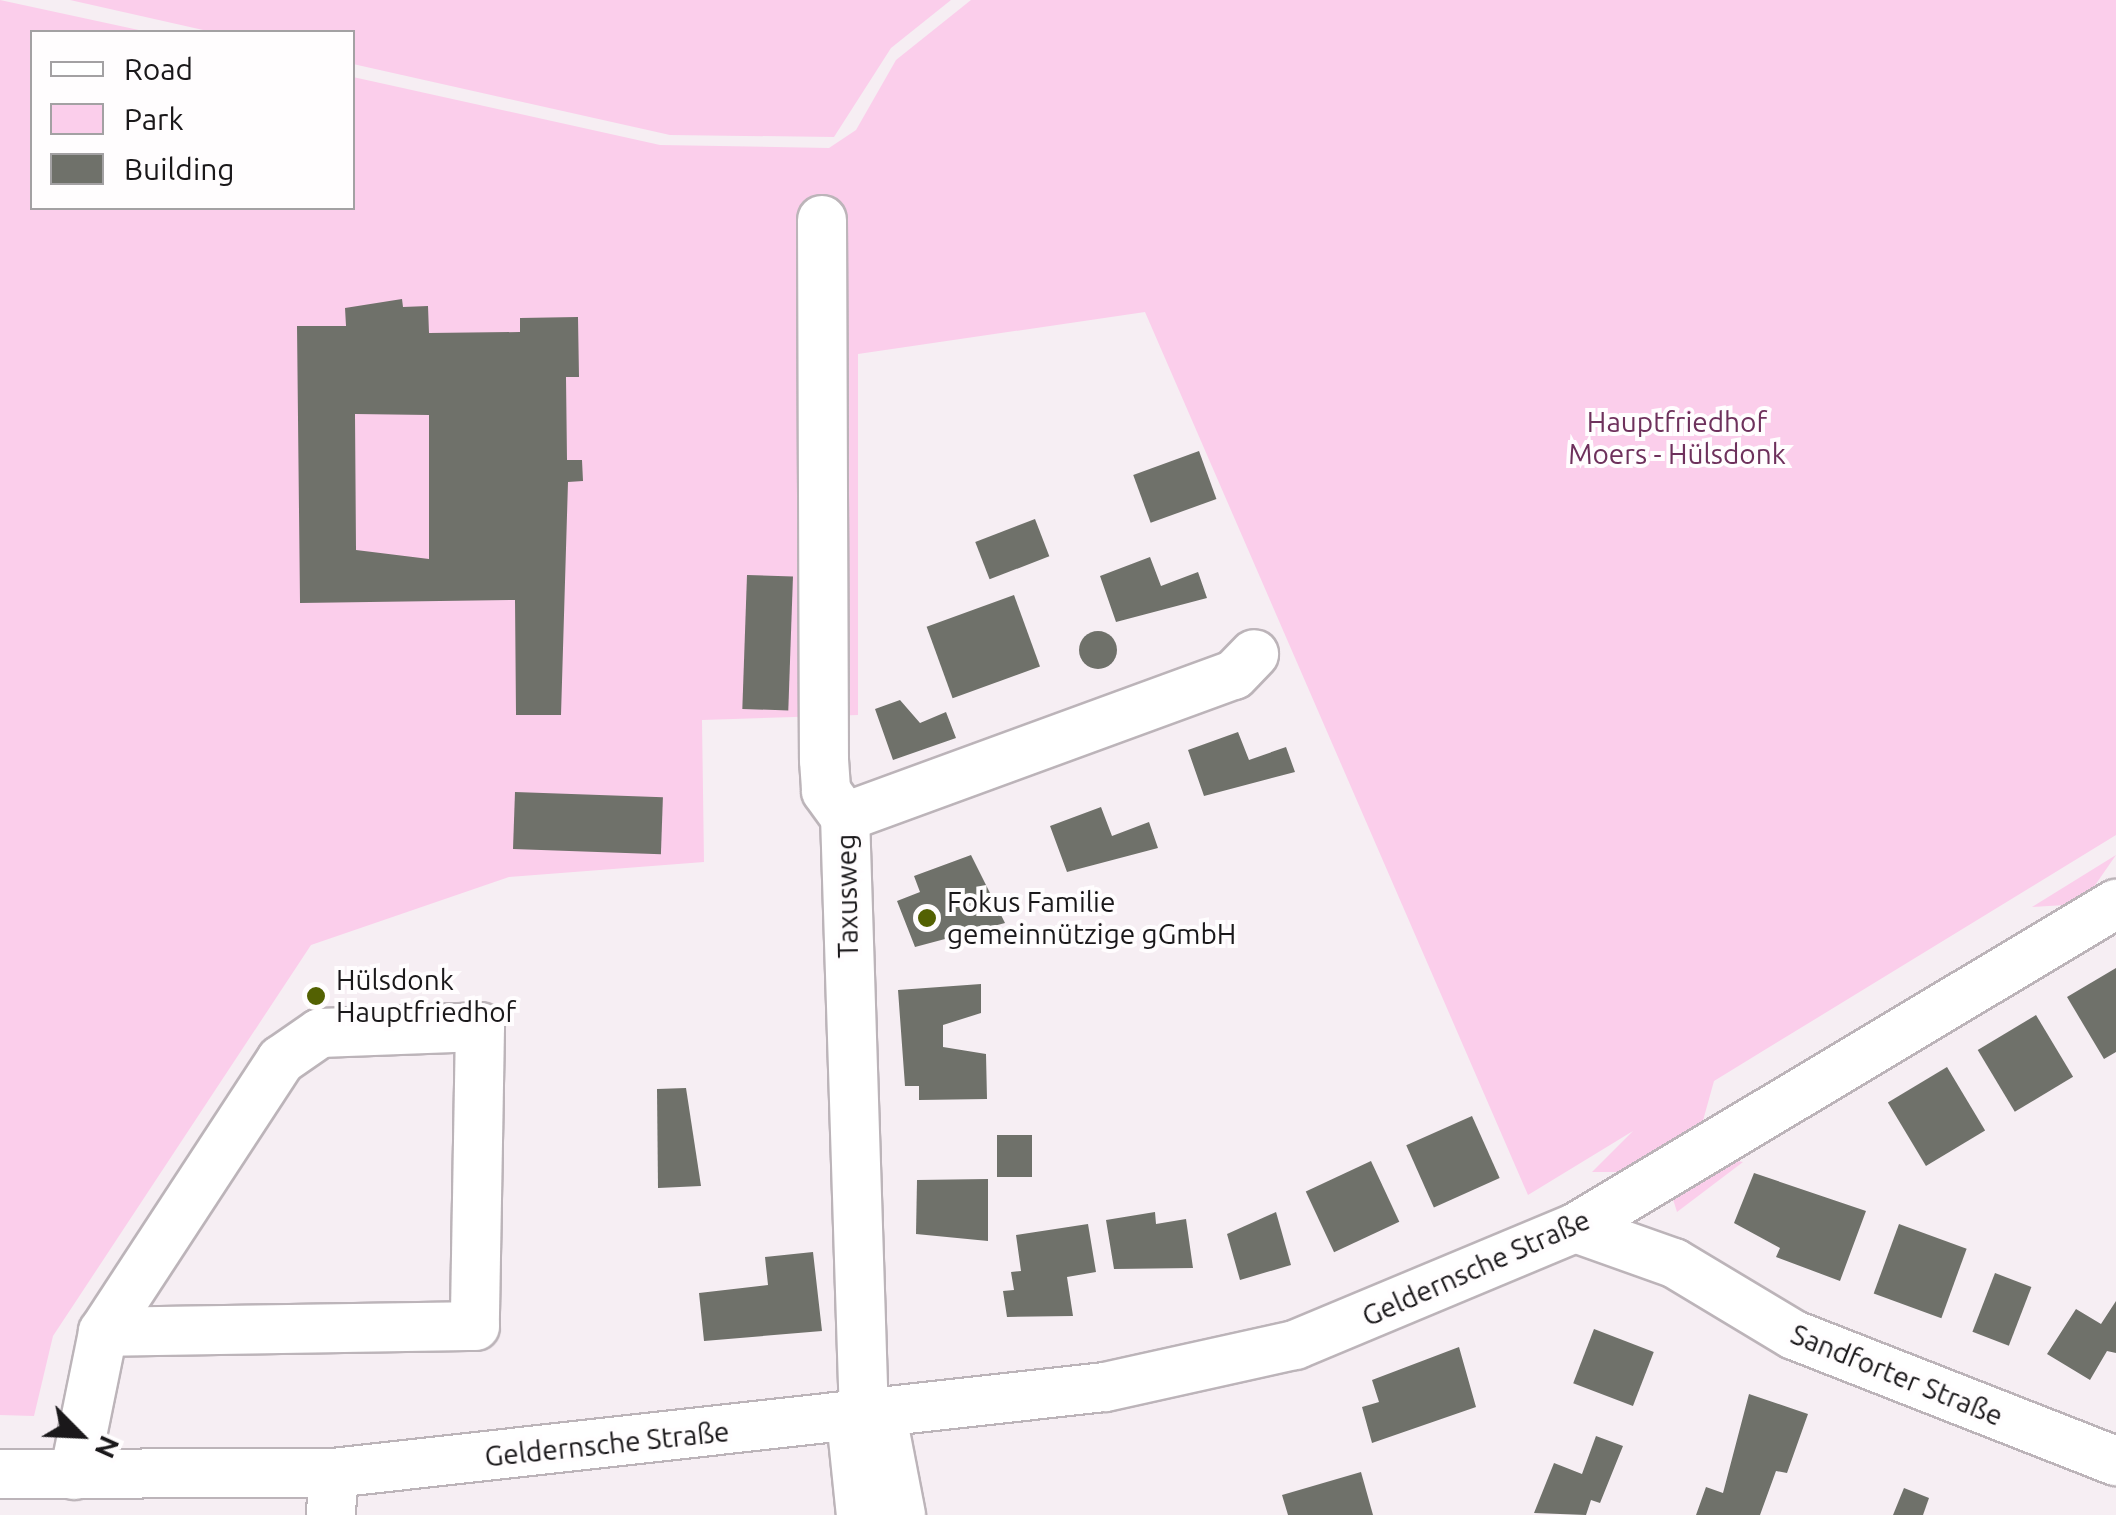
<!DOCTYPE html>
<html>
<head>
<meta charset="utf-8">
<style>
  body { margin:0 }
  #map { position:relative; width:2116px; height:1515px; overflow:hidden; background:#f6eef3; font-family:Ubuntu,sans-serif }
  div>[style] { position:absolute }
  .green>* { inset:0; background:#fbceeb }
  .building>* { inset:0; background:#6f716a; transform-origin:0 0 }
  .round { border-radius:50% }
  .roads { filter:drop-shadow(2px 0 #bcb4b9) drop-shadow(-2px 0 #bcb4b9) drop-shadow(0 2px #bcb4b9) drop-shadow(0 -2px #bcb4b9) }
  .minor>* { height:48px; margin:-24px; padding:0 24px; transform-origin:24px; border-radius:24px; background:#fff }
  .dots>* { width:28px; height:28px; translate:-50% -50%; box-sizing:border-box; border:5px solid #fffdfe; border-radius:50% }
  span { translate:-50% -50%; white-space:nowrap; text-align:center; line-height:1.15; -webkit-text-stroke:8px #fffdfe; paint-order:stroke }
  .park-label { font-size:28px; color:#6e315c }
  .street-label { font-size:28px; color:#1a181a }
  .poi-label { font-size:28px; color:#1a181a }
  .left { translate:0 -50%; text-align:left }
  .legend { position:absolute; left:30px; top:30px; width:325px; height:180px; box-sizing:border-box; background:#fffdfe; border:2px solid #a3a1a3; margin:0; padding:12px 18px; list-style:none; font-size:30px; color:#1a181a }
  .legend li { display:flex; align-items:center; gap:20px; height:50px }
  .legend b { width:50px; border:2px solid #a3a1a3 }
  .north { position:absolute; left:30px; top:1385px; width:100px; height:100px; -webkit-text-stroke:8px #fffdfe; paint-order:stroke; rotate:114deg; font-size:28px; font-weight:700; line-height:40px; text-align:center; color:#1a181a }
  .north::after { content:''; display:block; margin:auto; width:35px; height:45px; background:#1a181a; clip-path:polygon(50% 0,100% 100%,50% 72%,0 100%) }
</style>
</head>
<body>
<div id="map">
  <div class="green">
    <i style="clip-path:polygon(0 0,148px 32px,32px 32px,32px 208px,352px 208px,353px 77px,660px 145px,829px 148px,856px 130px,896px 60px,971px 0,2116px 0,2116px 835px,1714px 1081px,1699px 1135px,1632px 1172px,1592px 1172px,1633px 1131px,1528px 1195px,1145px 312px,858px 354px,858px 715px,702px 720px,704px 862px,509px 877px,311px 945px,53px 1336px,34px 1416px,0 1415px)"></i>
    <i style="clip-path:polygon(70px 0,951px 0,891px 48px,834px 137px,670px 135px,353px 64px,352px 32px,212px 32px)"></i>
    <i style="clip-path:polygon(2116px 855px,2082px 904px,2032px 907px)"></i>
    <i style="clip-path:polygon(1717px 1157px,1743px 1162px,1677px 1212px,1671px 1193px)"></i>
  </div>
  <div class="building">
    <i style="clip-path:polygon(evenodd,402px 299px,403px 307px,428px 306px,429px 333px,520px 332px,520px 318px,578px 317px,579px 377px,566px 377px,567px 460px,582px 460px,583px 481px,568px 482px,561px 715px,516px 715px,515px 600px,300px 603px,297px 326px,346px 326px,345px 308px,402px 299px,355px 414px,429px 415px,429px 559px,356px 550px,355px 414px)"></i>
    <i style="left:1199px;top:451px;width:51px;height:70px;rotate:70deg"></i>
    <i style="left:1035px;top:519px;width:40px;height:64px;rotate:69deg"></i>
    <i style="clip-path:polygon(1150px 557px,1161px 586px,1198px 572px,1207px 598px,1116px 622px,1100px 576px)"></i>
    <i style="left:747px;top:575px;width:46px;height:134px;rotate:2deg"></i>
    <i style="left:1014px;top:595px;width:76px;height:93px;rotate:70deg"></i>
    <i class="round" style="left:1079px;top:631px;width:38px;height:38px"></i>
    <i style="clip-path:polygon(900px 700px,920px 723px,946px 712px,956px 738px,893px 760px,875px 709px)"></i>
    <i style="clip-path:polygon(1238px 732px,1249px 760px,1286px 747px,1295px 772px,1204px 796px,1188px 750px)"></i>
    <i style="left:515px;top:792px;width:148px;height:57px;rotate:2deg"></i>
    <i style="clip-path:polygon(1101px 807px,1112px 836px,1149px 822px,1158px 848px,1067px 872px,1050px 826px)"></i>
    <i style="clip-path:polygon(971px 855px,1005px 923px,915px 947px,897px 901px,920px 892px,914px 876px)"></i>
    <i style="clip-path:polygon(2116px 968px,2116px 1052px,2104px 1059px,2067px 997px)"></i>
    <i style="clip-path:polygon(981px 984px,981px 1013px,943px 1025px,943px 1047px,986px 1054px,987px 1099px,919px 1100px,919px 1086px,905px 1086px,898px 990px)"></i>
    <i style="left:2036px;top:1015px;width:72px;height:68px;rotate:59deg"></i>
    <i style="left:1947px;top:1067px;width:74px;height:69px;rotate:59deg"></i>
    <i style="clip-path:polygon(686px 1088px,701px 1186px,658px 1188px,657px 1089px)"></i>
    <i style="left:1472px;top:1116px;width:68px;height:72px;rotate:66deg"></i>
    <i style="left:997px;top:1135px;width:35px;height:42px"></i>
    <i style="left:1371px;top:1161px;width:67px;height:72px;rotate:65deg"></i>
    <i style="clip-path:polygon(1754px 1173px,1866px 1211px,1840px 1281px,1776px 1257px,1780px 1248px,1734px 1223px)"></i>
    <i style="clip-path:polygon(988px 1179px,988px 1241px,916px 1234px,917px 1180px)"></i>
    <i style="clip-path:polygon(1155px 1212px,1156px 1224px,1186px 1219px,1193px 1268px,1114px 1269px,1106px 1220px)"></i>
    <i style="clip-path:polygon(1276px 1212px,1291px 1265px,1240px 1280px,1227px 1234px)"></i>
    <i style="clip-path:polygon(1088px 1224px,1096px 1272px,1067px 1277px,1073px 1316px,1007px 1317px,1003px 1291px,1014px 1290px,1011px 1272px,1021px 1271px,1016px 1235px)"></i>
    <i style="left:1899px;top:1224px;width:72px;height:74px;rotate:20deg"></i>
    <i style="clip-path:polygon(813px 1252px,822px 1331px,704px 1341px,699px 1293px,768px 1285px,765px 1257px)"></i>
    <i style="left:1995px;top:1273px;width:39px;height:63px;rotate:21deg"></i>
    <i style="clip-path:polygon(2116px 1301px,2116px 1353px,2107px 1351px,2090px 1380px,2047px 1354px,2076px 1309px,2101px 1324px)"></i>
    <i style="left:1594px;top:1329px;width:64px;height:58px;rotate:21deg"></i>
    <i style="clip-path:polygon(1459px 1347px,1476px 1407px,1372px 1443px,1362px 1407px,1379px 1402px,1372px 1380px)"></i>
    <i style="clip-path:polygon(1749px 1394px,1808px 1414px,1787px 1473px,1776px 1471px,1760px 1515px,1696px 1515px,1706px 1487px,1723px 1493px)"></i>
    <i style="clip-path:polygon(1596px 1436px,1623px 1446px,1600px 1503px,1591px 1500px,1586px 1515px,1534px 1513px,1554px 1463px,1582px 1474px)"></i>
    <i style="clip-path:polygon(1361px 1472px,1373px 1515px,1288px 1515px,1282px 1495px)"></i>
    <i style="clip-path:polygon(1904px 1488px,1929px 1498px,1923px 1515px,1893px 1515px)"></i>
  </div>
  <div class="roads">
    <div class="minor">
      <i style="left:822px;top:220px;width:540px;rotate:89.79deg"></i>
      <i style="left:824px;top:760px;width:31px;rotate:86deg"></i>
      <i style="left:826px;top:791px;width:32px;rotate:54deg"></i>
      <i style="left:1575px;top:1228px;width:105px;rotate:19.5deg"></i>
      <i style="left:1674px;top:1263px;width:140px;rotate:31deg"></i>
      <i style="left:1794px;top:1335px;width:346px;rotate:21.4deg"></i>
      <i style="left:882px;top:1416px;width:101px;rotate:79.1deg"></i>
      <i style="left:864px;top:1417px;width:600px;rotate:-91.81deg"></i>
      <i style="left:845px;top:817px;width:414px;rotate:-20.1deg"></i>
      <i style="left:1234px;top:675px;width:29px;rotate:-46deg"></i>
      <i style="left:851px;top:1419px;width:97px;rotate:84.1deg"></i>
      <i style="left:0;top:1474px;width:333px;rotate:-0.2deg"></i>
      <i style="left:333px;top:1473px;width:777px;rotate:-6.36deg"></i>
      <i style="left:1105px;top:1387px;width:195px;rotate:-12.5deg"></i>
      <i style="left:1295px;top:1345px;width:303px;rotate:-22.7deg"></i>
      <i style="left:1575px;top:1228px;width:631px;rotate:-30.92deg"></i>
      <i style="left:74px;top:1475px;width:146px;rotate:-78.5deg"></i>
      <i style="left:103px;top:1332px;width:325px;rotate:-56.8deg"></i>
      <i style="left:281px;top:1060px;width:47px;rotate:-34.7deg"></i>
      <i style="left:320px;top:1033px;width:160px;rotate:-2.1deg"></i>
      <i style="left:480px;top:1027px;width:299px;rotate:91deg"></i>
      <i style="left:475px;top:1326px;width:372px;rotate:179.1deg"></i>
      <i style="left:331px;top:1515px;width:42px;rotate:-87.3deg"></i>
    </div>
  </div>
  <div class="dots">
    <i style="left:927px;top:918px;background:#536102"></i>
    <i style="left:316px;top:996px;background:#536102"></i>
  </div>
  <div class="park-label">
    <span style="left:1677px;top:438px">Hauptfriedhof<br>Moers - Hülsdonk</span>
  </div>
  <div class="street-label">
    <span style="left:847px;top:896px;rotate:-91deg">Taxusweg</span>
    <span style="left:1476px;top:1268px;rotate:-24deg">Geldernsche Straße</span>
    <span style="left:1897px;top:1375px;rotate:22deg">Sandforter Straße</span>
    <span style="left:607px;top:1444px;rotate:-6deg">Geldernsche Straße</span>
  </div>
  <div class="poi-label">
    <span class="left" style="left:947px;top:918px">Fokus Familie<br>gemeinnützige gGmbH</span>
    <span class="left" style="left:336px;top:996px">Hülsdonk<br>Hauptfriedhof</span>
  </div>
  <ul class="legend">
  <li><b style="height:12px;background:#fff"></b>Road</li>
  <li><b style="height:28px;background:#fbceeb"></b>Park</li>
  <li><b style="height:28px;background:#6f716a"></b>Building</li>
  </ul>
  <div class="north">N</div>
</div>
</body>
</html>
